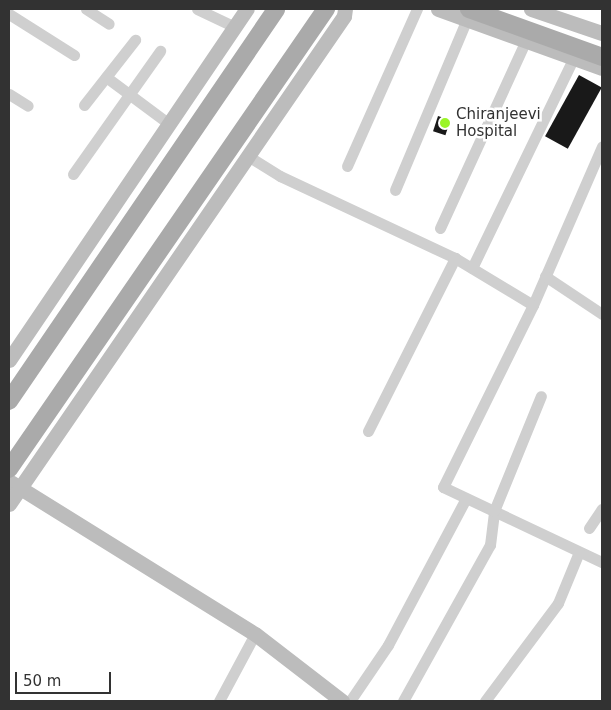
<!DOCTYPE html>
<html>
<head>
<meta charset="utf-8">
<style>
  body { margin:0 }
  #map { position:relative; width:611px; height:710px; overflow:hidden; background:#fff; font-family:"DejaVu Sans",sans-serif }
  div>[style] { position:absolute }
  .building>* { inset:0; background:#191919; transform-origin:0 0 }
  .street>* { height:11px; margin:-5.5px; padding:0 5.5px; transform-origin:5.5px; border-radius:5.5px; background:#cfcfcf }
  .secondary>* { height:15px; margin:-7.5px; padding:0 7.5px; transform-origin:7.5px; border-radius:7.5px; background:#bcbcbc }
  .primary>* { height:18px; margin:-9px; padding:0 9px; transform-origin:9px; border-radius:9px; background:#aaa }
  .dots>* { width:14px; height:14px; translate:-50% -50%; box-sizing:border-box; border:2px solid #fff; border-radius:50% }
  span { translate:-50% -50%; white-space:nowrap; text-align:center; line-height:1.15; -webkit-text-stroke:5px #fff; paint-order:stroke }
  .poi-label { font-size:15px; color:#323232 }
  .left { translate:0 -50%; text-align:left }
  .frame { position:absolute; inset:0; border:10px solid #323232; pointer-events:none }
  .scale { position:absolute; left:15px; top:672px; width:96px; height:22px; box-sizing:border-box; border:2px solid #323232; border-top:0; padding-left:6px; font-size:15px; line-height:18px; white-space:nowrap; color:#323232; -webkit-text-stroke:4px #fff; paint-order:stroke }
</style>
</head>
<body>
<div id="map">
  <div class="building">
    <i style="left:579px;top:75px;width:26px;height:70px;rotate:29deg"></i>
    <i style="left:438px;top:116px;width:13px;height:16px;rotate:18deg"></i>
  </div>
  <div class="street">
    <i style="left:86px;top:9px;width:27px;rotate:33deg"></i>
    <i style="left:197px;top:9px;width:42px;rotate:25.3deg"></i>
    <i style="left:9px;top:14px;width:77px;rotate:32.2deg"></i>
    <i style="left:106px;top:77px;width:79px;rotate:36.7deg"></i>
    <i style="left:9px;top:94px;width:22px;rotate:32deg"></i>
    <i style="left:84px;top:105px;width:83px;rotate:-51.9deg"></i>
    <i style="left:248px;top:156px;width:38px;rotate:32deg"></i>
    <i style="left:280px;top:176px;width:193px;rotate:25.1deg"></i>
    <i style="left:455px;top:258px;width:91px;rotate:31.1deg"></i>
    <i style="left:533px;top:305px;width:173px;rotate:-66.5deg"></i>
    <i style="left:347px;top:166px;width:172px;rotate:-66deg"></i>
    <i style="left:73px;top:174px;width:151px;rotate:-54.7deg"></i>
    <i style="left:395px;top:190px;width:186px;rotate:-67.2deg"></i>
    <i style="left:440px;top:228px;width:207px;rotate:-65.4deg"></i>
    <i style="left:472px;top:268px;width:234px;rotate:-64.2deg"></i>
    <i style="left:545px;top:276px;width:69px;rotate:33.7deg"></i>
    <i style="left:533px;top:305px;width:203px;rotate:116.3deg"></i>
    <i style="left:443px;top:487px;width:176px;rotate:25.3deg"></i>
    <i style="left:368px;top:431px;width:194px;rotate:-63.3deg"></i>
    <i style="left:589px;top:528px;width:23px;rotate:-56deg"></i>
    <i style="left:219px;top:701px;width:76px;rotate:-61.8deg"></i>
    <i style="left:350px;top:701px;width:68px;rotate:-55.8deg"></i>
    <i style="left:388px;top:645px;width:166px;rotate:-62deg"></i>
    <i style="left:403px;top:701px;width:179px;rotate:-60.9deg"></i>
    <i style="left:490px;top:545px;width:34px;rotate:-83deg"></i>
    <i style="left:494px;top:511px;width:124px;rotate:-67.8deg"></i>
    <i style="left:485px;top:701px;width:122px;rotate:-53.3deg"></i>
    <i style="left:558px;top:603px;width:55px;rotate:-67.6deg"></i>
  </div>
  <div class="secondary">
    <i style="left:438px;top:9px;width:174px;rotate:19.8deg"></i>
    <i style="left:531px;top:9px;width:75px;rotate:18.7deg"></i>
    <i style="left:9px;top:360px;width:424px;rotate:-55.9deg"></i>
    <i style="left:9px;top:481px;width:290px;rotate:31.9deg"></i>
    <i style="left:255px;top:634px;width:110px;rotate:37.6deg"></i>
    <i style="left:9px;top:504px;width:592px;rotate:-55.53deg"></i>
    <i style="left:344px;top:16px;width:7px;rotate:-82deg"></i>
  </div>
  <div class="primary">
    <i style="left:469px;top:9px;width:141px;rotate:19.8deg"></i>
    <i style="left:9px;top:401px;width:474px;rotate:-55.7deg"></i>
    <i style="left:9px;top:469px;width:559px;rotate:-55.43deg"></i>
  </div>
  <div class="dots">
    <i style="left:445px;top:123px;background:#9bf529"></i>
  </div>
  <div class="poi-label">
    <span class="left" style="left:456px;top:123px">Chiranjeevi<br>Hospital</span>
  </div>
  <div class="frame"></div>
  <div class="scale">50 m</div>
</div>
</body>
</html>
